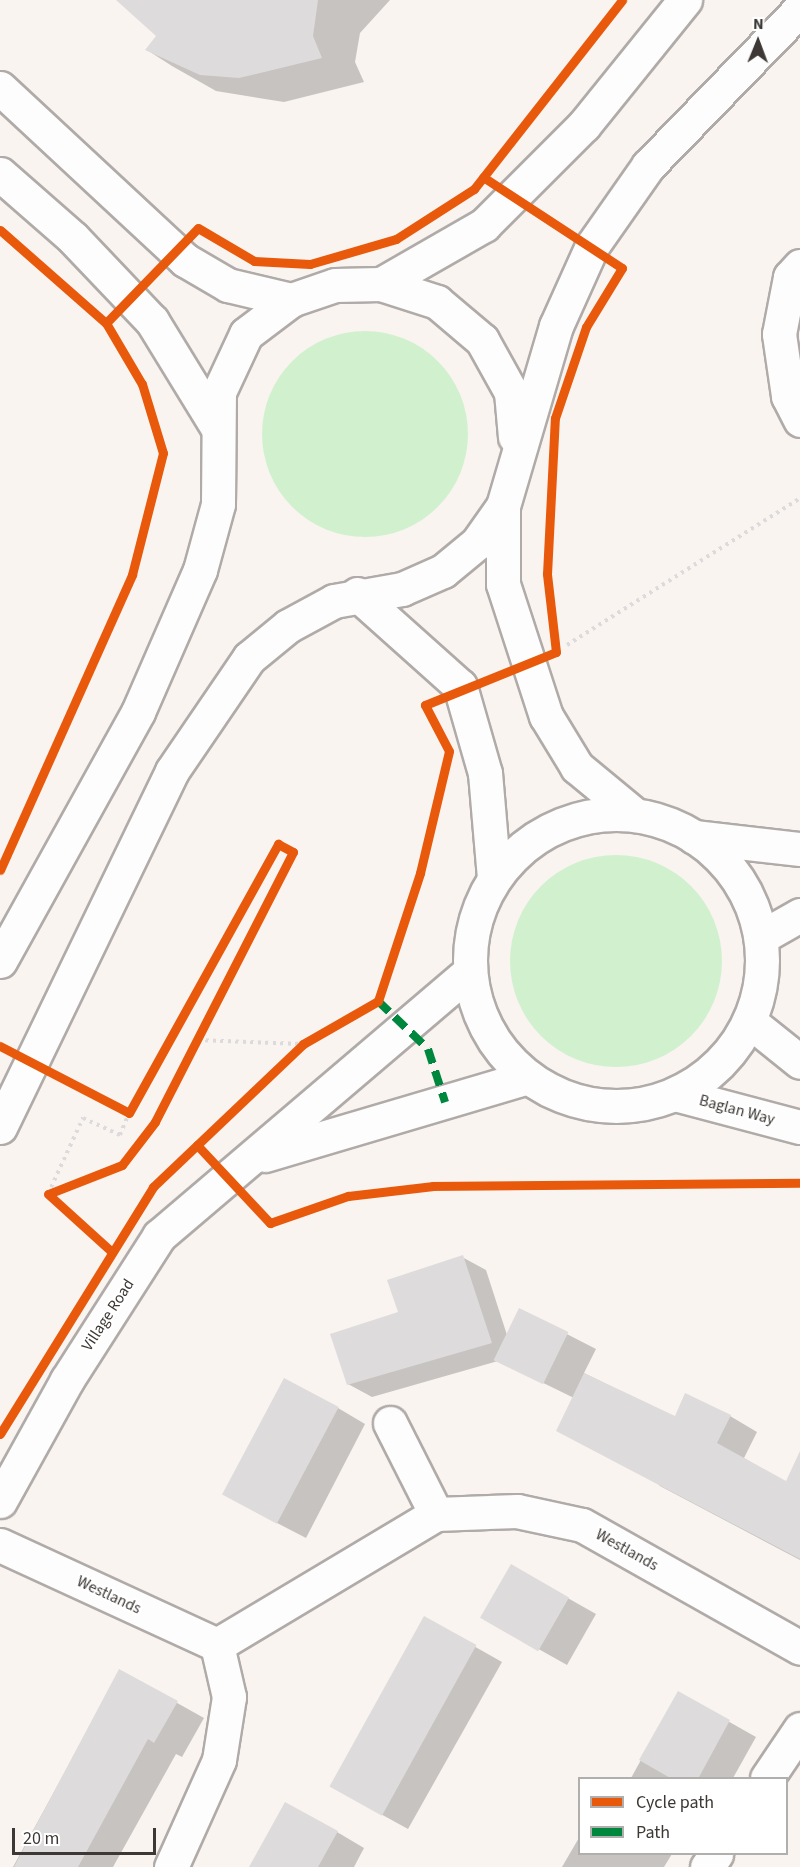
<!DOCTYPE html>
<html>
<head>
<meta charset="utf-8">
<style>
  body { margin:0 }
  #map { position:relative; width:800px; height:1867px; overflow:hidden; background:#f9f4f0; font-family:"Source Sans 3",sans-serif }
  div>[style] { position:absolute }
  .green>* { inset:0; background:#d1f1ce }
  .round { border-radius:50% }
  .shadow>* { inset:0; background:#0003 }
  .building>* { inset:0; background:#dedbdc; transform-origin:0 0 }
  .path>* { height:4px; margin-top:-2px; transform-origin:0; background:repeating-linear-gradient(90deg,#dcdada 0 3px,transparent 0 7.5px) }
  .roads { filter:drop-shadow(2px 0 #b0aba8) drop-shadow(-2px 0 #b0aba8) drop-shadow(0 2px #b0aba8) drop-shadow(0 -2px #b0aba8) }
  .minor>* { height:33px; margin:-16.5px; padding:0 16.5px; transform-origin:16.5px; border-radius:16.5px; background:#fefdfd }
  .tertiary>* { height:33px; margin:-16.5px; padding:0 16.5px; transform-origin:16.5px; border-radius:16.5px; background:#fefdfd }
  .tertiary>.ring { margin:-16.5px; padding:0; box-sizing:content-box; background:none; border:33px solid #fefdfd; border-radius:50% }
  .primary>* { height:33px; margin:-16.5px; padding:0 16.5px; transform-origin:16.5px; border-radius:16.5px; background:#fefdfd }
  .path-bridge>* { height:4px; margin-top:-2px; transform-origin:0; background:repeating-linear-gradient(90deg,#dcdada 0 3px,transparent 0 7.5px) }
  .quiet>* { height:8px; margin-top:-4px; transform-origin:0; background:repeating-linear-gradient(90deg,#00873e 0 15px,transparent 0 23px) }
  .cycleway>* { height:9px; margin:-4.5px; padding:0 4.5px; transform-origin:4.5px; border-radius:4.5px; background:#e8590c }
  span { translate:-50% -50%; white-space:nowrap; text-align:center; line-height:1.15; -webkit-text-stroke:5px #fff; paint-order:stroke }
  .street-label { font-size:16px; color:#3d3835 }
  .legend { position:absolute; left:578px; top:1777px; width:210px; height:78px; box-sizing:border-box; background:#fff; border:2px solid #b1afae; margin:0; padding:8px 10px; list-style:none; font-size:18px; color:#3d3835 }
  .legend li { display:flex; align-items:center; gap:12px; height:30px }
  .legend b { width:30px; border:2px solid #b1afae }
  .north { position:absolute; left:728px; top:12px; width:60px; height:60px; -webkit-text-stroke:4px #fff; paint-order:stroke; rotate:1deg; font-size:16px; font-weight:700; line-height:24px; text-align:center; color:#3d3835 }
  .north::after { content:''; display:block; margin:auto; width:21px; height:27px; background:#3d3835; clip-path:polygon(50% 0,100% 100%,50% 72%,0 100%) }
  .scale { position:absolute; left:12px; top:1828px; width:144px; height:27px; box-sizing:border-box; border:3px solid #3d3835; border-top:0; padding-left:8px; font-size:18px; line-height:21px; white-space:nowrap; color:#3d3835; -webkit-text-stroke:4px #fff; paint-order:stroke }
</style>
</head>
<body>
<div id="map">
  <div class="green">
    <i class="round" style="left:262px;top:331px;width:206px;height:206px"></i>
    <i class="round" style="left:510px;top:855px;width:212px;height:212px"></i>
  </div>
  <div class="shadow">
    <i style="clip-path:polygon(118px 0,390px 0,360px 33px,355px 62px,364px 82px,284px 102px,216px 91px,172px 66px,147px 50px,158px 36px)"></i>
    <i style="clip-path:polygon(462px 1257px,486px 1270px,507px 1335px,520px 1310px,596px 1349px,584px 1373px,675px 1418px,730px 1416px,757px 1432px,744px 1458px,800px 1491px,800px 1560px,660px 1486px,574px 1398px,498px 1361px,372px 1397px,348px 1384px,400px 1313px)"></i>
    <i style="clip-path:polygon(338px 1408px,365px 1424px,306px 1538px,252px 1510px)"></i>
    <i style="clip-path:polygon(511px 1566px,596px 1614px,567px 1665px,510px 1633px)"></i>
    <i style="clip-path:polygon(424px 1618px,502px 1662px,408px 1829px,357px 1801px)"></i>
    <i style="clip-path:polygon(120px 1671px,204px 1718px,182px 1757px,176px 1754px,113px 1867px,13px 1867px)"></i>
    <i style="clip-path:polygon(678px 1693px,756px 1737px,733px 1778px,631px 1778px)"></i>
    <i style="clip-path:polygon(337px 1832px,364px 1848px,354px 1867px,253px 1867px)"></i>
    <i style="clip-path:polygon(580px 1836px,580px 1854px,672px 1854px,664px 1867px,562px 1867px)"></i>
  </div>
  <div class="building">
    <i style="clip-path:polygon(116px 0,318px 0,313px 36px,322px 58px,239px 78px,200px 75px,145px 50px,156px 36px)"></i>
    <i style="clip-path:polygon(463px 1255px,492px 1343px,347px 1385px,330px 1334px,398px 1312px,387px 1280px)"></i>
    <i style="left:519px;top:1308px;width:55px;height:58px;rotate:26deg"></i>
    <i style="clip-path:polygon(584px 1373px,675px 1416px,685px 1393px,731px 1415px,717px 1443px,786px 1481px,800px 1451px,800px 1559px,556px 1431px)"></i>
    <i style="left:284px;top:1378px;width:62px;height:132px;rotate:28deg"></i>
    <i style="left:511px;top:1564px;width:67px;height:62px;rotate:30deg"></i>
    <i style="left:424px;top:1616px;width:60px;height:195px;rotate:29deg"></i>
    <i style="clip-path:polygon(119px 1669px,178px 1701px,154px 1743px,148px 1739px,78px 1867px,14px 1867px)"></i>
    <i style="clip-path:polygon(678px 1691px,730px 1720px,698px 1779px,672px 1779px,639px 1760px)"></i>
    <i style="clip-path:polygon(285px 1802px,338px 1831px,318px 1867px,249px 1867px)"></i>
  </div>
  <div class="path">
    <i style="left:567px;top:645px;width:275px;rotate:-32.2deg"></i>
    <i style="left:48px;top:1194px;width:84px;rotate:-65.3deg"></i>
    <i style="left:83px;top:1118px;width:41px;rotate:24.7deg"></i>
    <i style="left:120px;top:1135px;width:24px;rotate:-68deg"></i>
    <i style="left:105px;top:1246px;width:77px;rotate:-137.6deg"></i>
    <i style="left:48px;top:1194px;width:79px;rotate:-21.4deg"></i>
    <i style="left:122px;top:1165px;width:54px;rotate:-52.5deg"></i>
    <i style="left:155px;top:1122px;width:93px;rotate:-62.3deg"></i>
    <i style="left:198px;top:1040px;width:105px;rotate:2.2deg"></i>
  </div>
  <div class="roads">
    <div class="minor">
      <i style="left:800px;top:266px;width:15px;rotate:132deg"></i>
      <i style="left:790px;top:277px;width:58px;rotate:100.9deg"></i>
      <i style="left:779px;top:334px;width:63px;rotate:81.7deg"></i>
      <i style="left:788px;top:396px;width:27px;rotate:63deg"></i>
      <i style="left:694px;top:837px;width:107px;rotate:6.5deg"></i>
      <i style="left:761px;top:937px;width:45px;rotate:-29.4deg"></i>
      <i style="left:390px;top:1423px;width:102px;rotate:63.2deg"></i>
      <i style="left:0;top:1545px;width:239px;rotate:24.7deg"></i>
      <i style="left:217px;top:1645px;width:255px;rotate:-30.9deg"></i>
      <i style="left:436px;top:1514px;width:81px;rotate:-2.1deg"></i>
      <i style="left:517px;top:1511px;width:66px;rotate:12.2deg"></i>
      <i style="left:582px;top:1525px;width:250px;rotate:29.4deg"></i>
      <i style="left:767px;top:1778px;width:59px;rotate:-56deg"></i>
      <i style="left:171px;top:1867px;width:117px;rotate:-65.8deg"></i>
      <i style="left:219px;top:1760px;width:64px;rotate:-81deg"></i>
      <i style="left:229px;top:1697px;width:53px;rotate:-103deg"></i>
      <i style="left:707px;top:1867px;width:16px;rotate:-55deg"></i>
    </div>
    <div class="tertiary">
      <i style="left:0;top:88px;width:253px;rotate:42.9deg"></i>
      <i style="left:185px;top:260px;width:50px;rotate:30.2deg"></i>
      <i style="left:228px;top:285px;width:65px;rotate:13.4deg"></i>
      <i style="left:0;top:174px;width:97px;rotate:41.2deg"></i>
      <i style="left:73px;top:238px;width:115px;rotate:46.4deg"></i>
      <i style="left:152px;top:321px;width:121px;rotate:58.5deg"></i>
      <i style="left:503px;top:506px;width:78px;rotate:90deg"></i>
      <i style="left:503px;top:584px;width:139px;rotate:72deg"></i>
      <i style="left:546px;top:716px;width:60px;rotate:58.7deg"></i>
      <i style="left:577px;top:767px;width:75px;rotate:39.6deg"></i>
      <i style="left:357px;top:594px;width:138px;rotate:41.8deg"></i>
      <i style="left:460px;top:686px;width:91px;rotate:74deg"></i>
      <i style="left:485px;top:773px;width:104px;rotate:85.1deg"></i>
      <i class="ring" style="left:470px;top:814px;width:259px;height:259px"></i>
      <i style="left:749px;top:1021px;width:65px;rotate:38.8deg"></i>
      <i style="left:675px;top:1094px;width:129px;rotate:14.8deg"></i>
      <i style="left:265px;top:1155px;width:274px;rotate:-16.5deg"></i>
      <i style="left:0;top:1501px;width:138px;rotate:-61deg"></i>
      <i style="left:67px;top:1380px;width:171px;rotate:-57.4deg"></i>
      <i style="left:159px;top:1236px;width:407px;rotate:-40.4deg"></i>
    </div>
    <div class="primary">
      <i style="left:381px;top:284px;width:119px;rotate:-29.8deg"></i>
      <i style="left:484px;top:225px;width:141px;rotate:-45deg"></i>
      <i style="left:584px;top:125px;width:161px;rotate:-51.1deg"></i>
      <i style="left:0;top:961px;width:285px;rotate:-61deg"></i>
      <i style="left:138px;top:712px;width:155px;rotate:-66.4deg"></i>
      <i style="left:200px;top:570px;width:68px;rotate:-74.7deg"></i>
      <i style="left:218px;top:504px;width:112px;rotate:-89.5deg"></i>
      <i style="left:219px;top:392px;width:64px;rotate:-65deg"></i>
      <i style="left:246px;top:334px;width:56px;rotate:-37.1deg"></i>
      <i style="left:291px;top:300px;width:46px;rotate:-18.8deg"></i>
      <i style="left:335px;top:285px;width:46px;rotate:-1.2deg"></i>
      <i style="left:381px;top:284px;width:59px;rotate:17.8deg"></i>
      <i style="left:437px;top:302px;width:59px;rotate:40.2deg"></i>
      <i style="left:482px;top:340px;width:60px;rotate:60.9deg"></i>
      <i style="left:511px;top:392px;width:45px;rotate:84.9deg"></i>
      <i style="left:0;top:1127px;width:395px;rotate:-64.2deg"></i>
      <i style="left:172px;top:771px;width:137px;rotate:-55.7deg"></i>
      <i style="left:249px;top:658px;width:50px;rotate:-39.4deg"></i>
      <i style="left:288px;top:626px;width:52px;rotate:-28.5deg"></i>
      <i style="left:334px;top:601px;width:69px;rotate:-10deg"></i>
      <i style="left:402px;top:589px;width:45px;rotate:-23.7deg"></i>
      <i style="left:443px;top:571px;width:44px;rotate:-39.5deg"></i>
      <i style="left:477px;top:543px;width:45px;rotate:-54.9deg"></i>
      <i style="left:503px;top:506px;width:188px;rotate:-73.6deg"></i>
      <i style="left:556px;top:326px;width:88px;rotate:-65.8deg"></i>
      <i style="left:592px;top:246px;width:98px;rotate:-55deg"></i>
      <i style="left:648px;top:166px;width:219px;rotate:-45.9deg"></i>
    </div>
  </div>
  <div class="path-bridge">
    <i style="left:0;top:1046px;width:145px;rotate:27.4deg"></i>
    <i style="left:129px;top:1113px;width:308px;rotate:-61deg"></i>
    <i style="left:278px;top:844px;width:17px;rotate:28deg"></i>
    <i style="left:293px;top:852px;width:211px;rotate:116.8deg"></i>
  </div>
  <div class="quiet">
    <i style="left:378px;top:1001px;width:69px;rotate:43.8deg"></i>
    <i style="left:428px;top:1049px;width:56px;rotate:72.2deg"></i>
  </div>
  <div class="cycleway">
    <i style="left:0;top:230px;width:141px;rotate:41.3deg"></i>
    <i style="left:106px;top:323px;width:71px;rotate:59.5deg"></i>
    <i style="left:142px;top:384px;width:72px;rotate:73.1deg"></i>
    <i style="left:163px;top:453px;width:126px;rotate:104.3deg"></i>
    <i style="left:132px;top:575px;width:323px;rotate:114.1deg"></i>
    <i style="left:106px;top:323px;width:132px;rotate:-45.9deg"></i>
    <i style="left:198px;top:228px;width:65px;rotate:30.5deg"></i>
    <i style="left:254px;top:261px;width:56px;rotate:3.1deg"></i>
    <i style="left:310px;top:264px;width:90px;rotate:-16.2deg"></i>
    <i style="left:396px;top:239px;width:93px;rotate:-32.7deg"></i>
    <i style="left:474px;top:189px;width:240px;rotate:-51.9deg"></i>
    <i style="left:0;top:1046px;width:145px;rotate:27.4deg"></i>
    <i style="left:129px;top:1113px;width:308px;rotate:-61deg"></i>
    <i style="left:278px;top:844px;width:17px;rotate:28deg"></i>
    <i style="left:293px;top:852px;width:303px;rotate:117.1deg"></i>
    <i style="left:155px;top:1122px;width:54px;rotate:127.5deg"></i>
    <i style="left:122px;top:1165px;width:79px;rotate:158.6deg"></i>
    <i style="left:48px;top:1194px;width:86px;rotate:42.2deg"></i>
    <i style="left:197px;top:1145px;width:107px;rotate:46.9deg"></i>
    <i style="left:270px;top:1223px;width:83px;rotate:-19.1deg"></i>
    <i style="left:348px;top:1196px;width:86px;rotate:-6.7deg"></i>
    <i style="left:433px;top:1186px;width:367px;rotate:-0.5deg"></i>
    <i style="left:0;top:1434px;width:291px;rotate:-58.2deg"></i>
    <i style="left:153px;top:1187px;width:207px;rotate:-43.6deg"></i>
    <i style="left:303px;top:1044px;width:86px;rotate:-29.8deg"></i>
    <i style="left:378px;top:1001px;width:135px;rotate:-71.8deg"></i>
    <i style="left:420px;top:873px;width:125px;rotate:-76.6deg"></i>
    <i style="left:449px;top:751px;width:52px;rotate:-117.6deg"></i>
    <i style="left:425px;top:705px;width:141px;rotate:-22deg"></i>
    <i style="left:556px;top:652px;width:79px;rotate:-96.6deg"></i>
    <i style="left:547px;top:574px;width:156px;rotate:-87.1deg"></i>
    <i style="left:555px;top:418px;width:96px;rotate:-71.2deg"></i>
    <i style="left:586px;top:327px;width:69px;rotate:-58.6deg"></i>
    <i style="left:622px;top:268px;width:166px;rotate:-146.8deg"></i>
  </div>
  <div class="street-label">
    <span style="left:737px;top:1110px;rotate:15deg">Baglan Way</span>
    <span style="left:108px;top:1315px;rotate:-57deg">Village Road</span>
    <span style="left:627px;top:1550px;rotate:29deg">Westlands</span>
    <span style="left:109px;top:1595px;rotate:25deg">Westlands</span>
  </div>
  <ul class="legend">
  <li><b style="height:8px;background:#e8590c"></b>Cycle path</li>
  <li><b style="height:8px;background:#00873e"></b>Path</li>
  </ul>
  <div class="north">N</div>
  <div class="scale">20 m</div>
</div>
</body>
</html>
